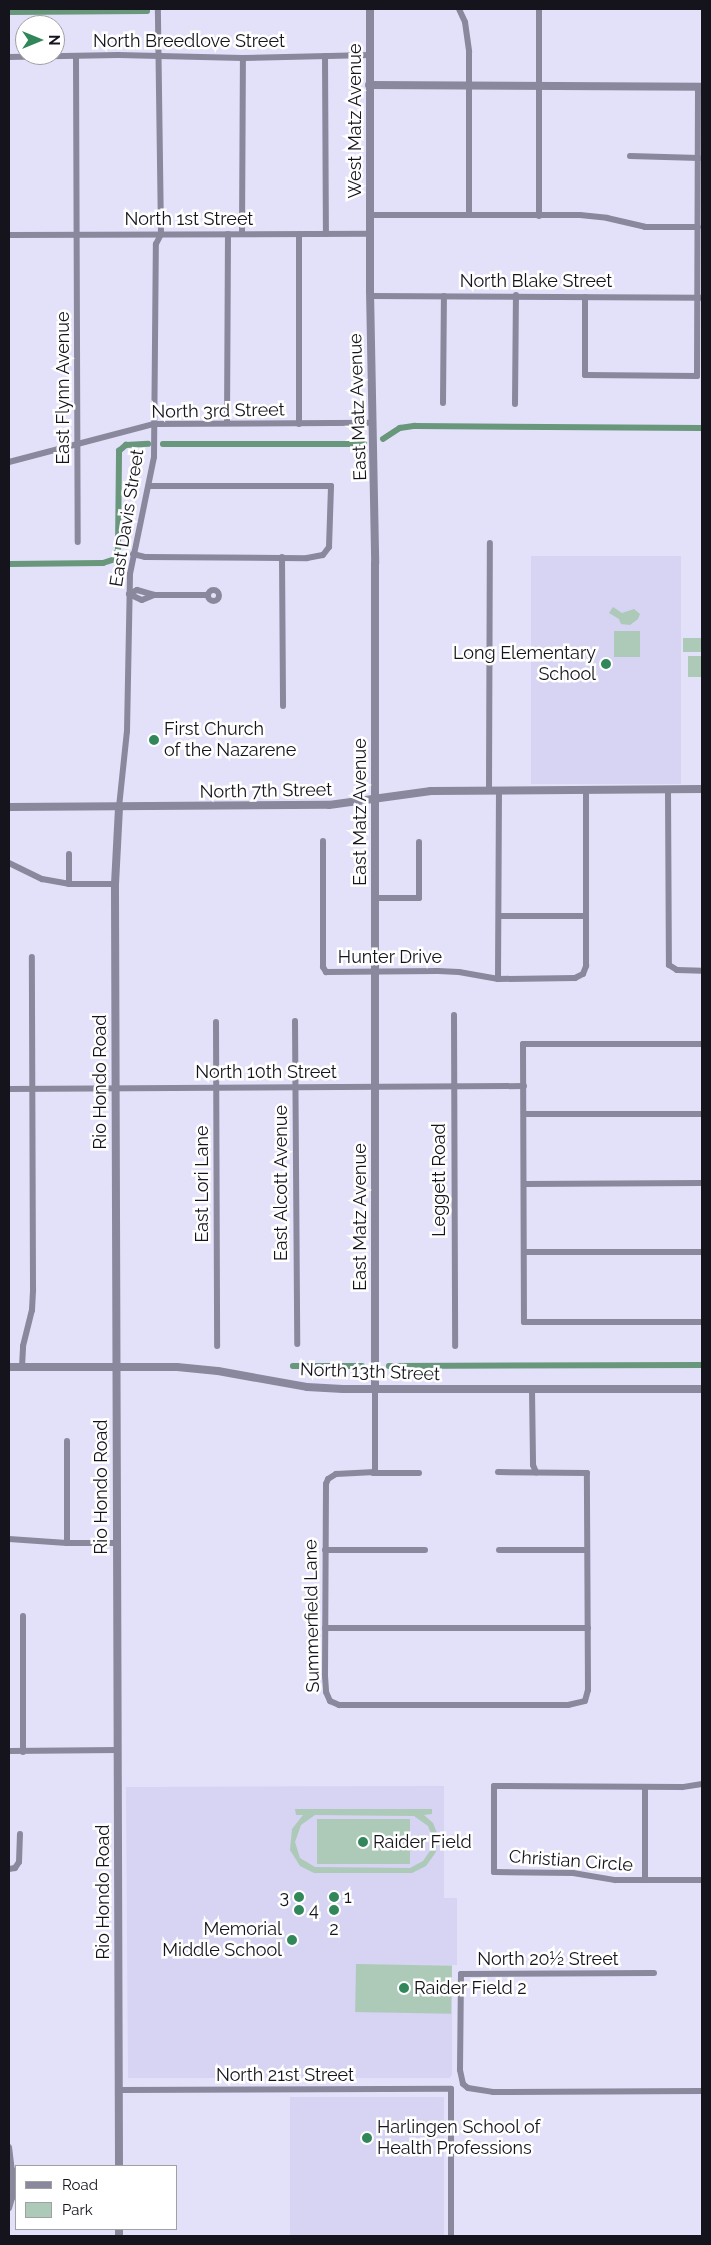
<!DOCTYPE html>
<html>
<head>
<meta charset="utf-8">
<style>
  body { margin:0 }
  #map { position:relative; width:711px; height:2245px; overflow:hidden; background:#e3e1fa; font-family:Raleway,sans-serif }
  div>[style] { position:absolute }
  .built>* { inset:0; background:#d6d3f3; transform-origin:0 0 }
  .green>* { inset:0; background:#accab7; transform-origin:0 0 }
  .canal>* { height:5.5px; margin:-2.75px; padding:0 2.75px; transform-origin:2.75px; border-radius:2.75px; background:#69977b }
  .minor>* { height:6px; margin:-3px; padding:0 3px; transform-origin:3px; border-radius:3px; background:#8a889c }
  .minor>.ring { margin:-3px; padding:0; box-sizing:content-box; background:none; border:6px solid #8a889c; border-radius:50% }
  .tertiary>* { height:8px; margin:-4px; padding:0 4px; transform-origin:4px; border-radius:4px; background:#8a889c }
  .dots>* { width:14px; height:14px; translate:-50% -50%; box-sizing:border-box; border:2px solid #fff; border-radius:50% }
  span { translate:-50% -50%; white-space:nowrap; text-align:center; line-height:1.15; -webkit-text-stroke:5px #fff; paint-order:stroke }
  .street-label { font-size:18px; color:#15141c }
  .poi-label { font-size:18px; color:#15141c }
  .right { translate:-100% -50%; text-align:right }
  .left { translate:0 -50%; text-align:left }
  .frame { position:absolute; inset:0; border:10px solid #15141c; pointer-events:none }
  .legend { position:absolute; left:15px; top:2165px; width:162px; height:65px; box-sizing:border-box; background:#fff; border:1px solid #a1a1a4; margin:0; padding:6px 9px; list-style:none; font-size:15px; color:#15141c }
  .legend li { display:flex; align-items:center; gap:10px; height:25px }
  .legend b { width:25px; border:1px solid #a1a1a4 }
  .north { position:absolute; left:15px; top:15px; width:50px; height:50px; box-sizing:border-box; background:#fff; border:1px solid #a1a1a4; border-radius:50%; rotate:90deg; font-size:14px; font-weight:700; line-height:20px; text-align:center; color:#15141c }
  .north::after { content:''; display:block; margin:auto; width:18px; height:22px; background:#32875a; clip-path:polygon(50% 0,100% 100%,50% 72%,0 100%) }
</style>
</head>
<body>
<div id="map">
  <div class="built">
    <i style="left:531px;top:556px;width:150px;height:228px"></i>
    <i style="clip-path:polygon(444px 1786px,444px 1898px,457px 1898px,457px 1965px,452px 1965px,452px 2075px,450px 2078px,128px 2078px,126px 1787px)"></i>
    <i style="left:444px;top:2097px;width:139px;height:154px;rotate:90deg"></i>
  </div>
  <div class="green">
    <i style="clip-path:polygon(613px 607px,622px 613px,634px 609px,640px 614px,638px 619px,630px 625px,621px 624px,619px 619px,609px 613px)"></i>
    <i style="left:614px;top:631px;width:26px;height:26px"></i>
    <i style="left:683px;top:638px;width:19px;height:14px"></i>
    <i style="left:688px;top:656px;width:14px;height:21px"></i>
    <i style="clip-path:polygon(evenodd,295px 1809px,432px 1809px,432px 1814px,424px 1815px,433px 1823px,437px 1833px,436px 1852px,426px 1866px,412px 1873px,314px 1873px,300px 1866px,290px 1850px,292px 1829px,303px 1815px,296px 1815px,295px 1809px,315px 1815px,414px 1816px,428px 1826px,432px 1836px,432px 1848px,423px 1861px,410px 1868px,315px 1867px,300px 1858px,295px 1842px,301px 1825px,315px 1815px)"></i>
    <i style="left:317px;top:1819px;width:93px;height:45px"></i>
    <i style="left:356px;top:1964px;width:96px;height:48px;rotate:1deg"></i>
  </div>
  <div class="canal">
    <i style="left:9px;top:12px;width:138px;rotate:-0.4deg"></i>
    <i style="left:383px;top:439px;width:20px;rotate:-33deg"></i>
    <i style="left:400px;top:428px;width:15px;rotate:-8deg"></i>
    <i style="left:415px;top:426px;width:287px;rotate:0.4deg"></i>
    <i style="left:163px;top:444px;width:201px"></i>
    <i style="left:9px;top:564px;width:94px;rotate:-0.6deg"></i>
    <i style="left:103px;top:563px;width:13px;rotate:-18deg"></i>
    <i style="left:115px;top:559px;width:9px;rotate:-72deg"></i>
    <i style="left:118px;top:550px;width:99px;rotate:-89.4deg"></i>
    <i style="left:119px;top:451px;width:9px;rotate:-41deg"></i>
    <i style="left:126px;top:445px;width:22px;rotate:-3deg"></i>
    <i style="left:293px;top:1366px;width:69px"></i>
    <i style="left:389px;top:1366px;width:313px;rotate:-0.2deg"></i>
  </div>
  <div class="minor">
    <i style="left:459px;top:9px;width:14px;rotate:65deg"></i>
    <i style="left:465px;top:22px;width:30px;rotate:82deg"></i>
    <i style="left:469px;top:52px;width:162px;rotate:90deg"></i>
    <i style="left:76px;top:56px;width:486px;rotate:89.8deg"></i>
    <i style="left:325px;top:56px;width:178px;rotate:89.7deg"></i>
    <i style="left:9px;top:57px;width:109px;rotate:-1.1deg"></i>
    <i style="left:118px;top:55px;width:125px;rotate:1.4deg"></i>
    <i style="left:243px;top:58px;width:127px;rotate:-1.4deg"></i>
    <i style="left:630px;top:156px;width:69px;rotate:1.7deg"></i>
    <i style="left:370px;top:215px;width:210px"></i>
    <i style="left:580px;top:215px;width:27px;rotate:6deg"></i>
    <i style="left:607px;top:218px;width:39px;rotate:13deg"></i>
    <i style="left:645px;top:227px;width:53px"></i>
    <i style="left:539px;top:216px;width:207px;rotate:-90deg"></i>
    <i style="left:242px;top:234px;width:176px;rotate:-89.7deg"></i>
    <i style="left:299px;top:234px;width:190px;rotate:90deg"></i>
    <i style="left:9px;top:235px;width:361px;rotate:-0.2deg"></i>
    <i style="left:370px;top:296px;width:332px;rotate:0.3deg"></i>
    <i style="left:585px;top:297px;width:78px;rotate:90deg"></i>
    <i style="left:585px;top:375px;width:112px;rotate:0.5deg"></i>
    <i style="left:697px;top:376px;width:289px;rotate:-89.8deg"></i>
    <i style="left:443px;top:403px;width:107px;rotate:-89.5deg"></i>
    <i style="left:515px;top:404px;width:109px;rotate:-89.5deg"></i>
    <i style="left:227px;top:423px;width:189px;rotate:-89.7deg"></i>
    <i style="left:9px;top:462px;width:150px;rotate:-14.7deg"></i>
    <i style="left:154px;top:424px;width:218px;rotate:-0.3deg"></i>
    <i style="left:133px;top:554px;width:12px;rotate:14deg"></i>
    <i style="left:145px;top:557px;width:162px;rotate:0.4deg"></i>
    <i style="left:307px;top:558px;width:16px;rotate:-11deg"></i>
    <i style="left:323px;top:555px;width:10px;rotate:-53deg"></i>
    <i style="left:329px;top:547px;width:61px;rotate:-88.1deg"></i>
    <i style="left:331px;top:486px;width:181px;rotate:180deg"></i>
    <i style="left:282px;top:557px;width:149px;rotate:89.6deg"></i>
    <i class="ring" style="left:207.5px;top:589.5px;width:5px;height:5px"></i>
    <i style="left:129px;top:594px;width:9px;rotate:-27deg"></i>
    <i style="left:137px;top:590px;width:18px;rotate:16deg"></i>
    <i style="left:154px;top:595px;width:53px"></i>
    <i style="left:129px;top:594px;width:14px;rotate:25deg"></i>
    <i style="left:142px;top:600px;width:13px;rotate:-23deg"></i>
    <i style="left:489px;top:790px;width:247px;rotate:-89.8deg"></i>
    <i style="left:668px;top:790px;width:175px;rotate:89.7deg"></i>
    <i style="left:669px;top:965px;width:9px;rotate:32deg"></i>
    <i style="left:677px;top:970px;width:25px;rotate:2deg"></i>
    <i style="left:119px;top:807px;width:76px;rotate:-84deg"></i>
    <i style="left:127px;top:731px;width:157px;rotate:-88.9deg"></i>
    <i style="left:130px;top:574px;width:119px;rotate:-78.4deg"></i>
    <i style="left:154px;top:457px;width:213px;rotate:-89.5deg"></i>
    <i style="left:156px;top:244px;width:11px;rotate:-63deg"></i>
    <i style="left:161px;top:234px;width:225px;rotate:-90.8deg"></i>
    <i style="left:323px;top:841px;width:126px;rotate:90deg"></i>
    <i style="left:323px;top:967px;width:6px;rotate:59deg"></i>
    <i style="left:326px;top:972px;width:112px;rotate:-0.5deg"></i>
    <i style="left:438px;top:971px;width:21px;rotate:3deg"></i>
    <i style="left:459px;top:972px;width:40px;rotate:10deg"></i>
    <i style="left:498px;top:979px;width:77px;rotate:-0.7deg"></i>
    <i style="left:575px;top:978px;width:9px;rotate:-27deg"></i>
    <i style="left:583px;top:974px;width:9px;rotate:-69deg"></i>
    <i style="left:586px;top:966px;width:176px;rotate:-90deg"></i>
    <i style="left:9px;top:863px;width:37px;rotate:26deg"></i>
    <i style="left:42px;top:879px;width:27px;rotate:10deg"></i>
    <i style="left:69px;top:884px;width:46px"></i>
    <i style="left:69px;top:884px;width:30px;rotate:-90deg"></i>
    <i style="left:375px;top:898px;width:44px"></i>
    <i style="left:419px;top:898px;width:56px;rotate:-90deg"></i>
    <i style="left:500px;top:916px;width:86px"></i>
    <i style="left:498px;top:979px;width:189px;rotate:-89.7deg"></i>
    <i style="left:454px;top:1015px;width:331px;rotate:89.8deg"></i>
    <i style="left:295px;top:1021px;width:323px;rotate:89.6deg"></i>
    <i style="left:216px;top:1022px;width:324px;rotate:89.8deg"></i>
    <i style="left:702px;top:1044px;width:179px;rotate:180deg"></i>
    <i style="left:523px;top:1044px;width:278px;rotate:89.8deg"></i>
    <i style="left:524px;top:1322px;width:178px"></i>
    <i style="left:9px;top:1089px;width:515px;rotate:-0.33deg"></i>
    <i style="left:524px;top:1114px;width:178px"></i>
    <i style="left:525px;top:1184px;width:177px;rotate:-0.3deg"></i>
    <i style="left:525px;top:1252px;width:177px"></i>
    <i style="left:22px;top:1367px;width:21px;rotate:-87deg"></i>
    <i style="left:23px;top:1346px;width:37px;rotate:-76deg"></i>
    <i style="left:32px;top:1310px;width:21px;rotate:-87deg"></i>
    <i style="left:33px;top:1289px;width:332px;rotate:-90.2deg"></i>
    <i style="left:375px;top:1390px;width:82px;rotate:90deg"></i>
    <i style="left:375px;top:1472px;width:39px;rotate:177deg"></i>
    <i style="left:336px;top:1474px;width:9px;rotate:148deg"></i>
    <i style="left:328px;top:1479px;width:5px;rotate:112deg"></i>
    <i style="left:326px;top:1484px;width:192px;rotate:90.3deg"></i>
    <i style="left:325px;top:1676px;width:16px;rotate:86deg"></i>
    <i style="left:326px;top:1692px;width:10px;rotate:66deg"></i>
    <i style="left:330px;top:1701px;width:10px;rotate:24deg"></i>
    <i style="left:339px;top:1705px;width:229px"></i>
    <i style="left:568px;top:1705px;width:17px;rotate:-13deg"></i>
    <i style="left:585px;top:1701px;width:11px;rotate:-75deg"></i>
    <i style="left:588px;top:1690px;width:217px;rotate:-90.3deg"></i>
    <i style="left:587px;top:1473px;width:89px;rotate:-179.4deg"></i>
    <i style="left:532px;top:1390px;width:75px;rotate:89.2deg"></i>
    <i style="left:533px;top:1465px;width:8px;rotate:67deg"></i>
    <i style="left:373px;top:1473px;width:46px"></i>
    <i style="left:9px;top:1539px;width:58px;rotate:3.9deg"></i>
    <i style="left:67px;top:1543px;width:50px"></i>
    <i style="left:67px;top:1543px;width:102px;rotate:-90deg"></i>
    <i style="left:325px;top:1550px;width:100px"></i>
    <i style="left:499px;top:1550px;width:88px"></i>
    <i style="left:23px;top:1616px;width:136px;rotate:90deg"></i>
    <i style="left:325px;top:1628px;width:263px"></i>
    <i style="left:9px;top:1751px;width:109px;rotate:-0.5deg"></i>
    <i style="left:702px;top:1784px;width:20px;rotate:171deg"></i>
    <i style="left:682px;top:1787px;width:188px;rotate:-179.7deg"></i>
    <i style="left:494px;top:1786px;width:86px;rotate:90deg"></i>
    <i style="left:494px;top:1872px;width:79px;rotate:0.7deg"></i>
    <i style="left:573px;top:1873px;width:43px;rotate:9.5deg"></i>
    <i style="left:615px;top:1880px;width:87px"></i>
    <i style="left:645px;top:1787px;width:93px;rotate:90deg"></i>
    <i style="left:9px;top:1869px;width:6px;rotate:-9deg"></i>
    <i style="left:15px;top:1868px;width:7px;rotate:-56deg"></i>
    <i style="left:19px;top:1862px;width:28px;rotate:-88deg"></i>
    <i style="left:654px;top:1973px;width:193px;rotate:179.7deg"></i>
    <i style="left:461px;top:1974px;width:96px;rotate:90.6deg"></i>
    <i style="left:460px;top:2070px;width:14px;rotate:78deg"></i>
    <i style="left:463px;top:2084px;width:6px;rotate:39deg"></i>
    <i style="left:468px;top:2088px;width:25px;rotate:9deg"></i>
    <i style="left:493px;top:2092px;width:209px;rotate:-0.3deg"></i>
    <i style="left:119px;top:2090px;width:332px;rotate:-0.2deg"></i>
    <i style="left:451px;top:2089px;width:147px;rotate:90deg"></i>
    <i style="left:9px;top:2147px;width:23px;rotate:83deg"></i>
    <i style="left:12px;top:2170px;width:4px;rotate:27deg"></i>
    <i style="left:9px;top:2208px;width:10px;rotate:-73deg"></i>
    <i style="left:12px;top:2198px;width:27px;rotate:-88deg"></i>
  </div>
  <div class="tertiary">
    <i style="left:370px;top:9px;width:282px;rotate:90deg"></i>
    <i style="left:370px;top:291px;width:272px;rotate:88.9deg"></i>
    <i style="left:375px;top:563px;width:827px;rotate:90deg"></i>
    <i style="left:369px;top:85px;width:333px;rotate:0.3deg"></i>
    <i style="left:9px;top:807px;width:320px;rotate:-0.4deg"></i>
    <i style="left:329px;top:805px;width:103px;rotate:-7.8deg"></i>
    <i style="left:431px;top:791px;width:271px;rotate:-0.4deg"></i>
    <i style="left:9px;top:1367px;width:168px"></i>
    <i style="left:177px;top:1367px;width:41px;rotate:5.6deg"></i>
    <i style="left:218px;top:1371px;width:90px;rotate:10.2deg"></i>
    <i style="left:307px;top:1387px;width:36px;rotate:3deg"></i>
    <i style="left:343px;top:1389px;width:359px"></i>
    <i style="left:119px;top:2166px;width:1282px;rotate:-90.18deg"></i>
    <i style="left:115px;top:884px;width:77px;rotate:-87deg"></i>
    <i style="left:119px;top:2229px;width:7px;rotate:90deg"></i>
  </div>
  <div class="dots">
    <i style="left:606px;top:664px;background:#32875a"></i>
    <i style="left:154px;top:740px;background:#32875a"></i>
    <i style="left:363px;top:1842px;background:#32875a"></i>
    <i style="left:299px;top:1897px;background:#32875a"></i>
    <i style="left:334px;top:1897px;background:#32875a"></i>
    <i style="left:299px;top:1910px;background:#32875a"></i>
    <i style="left:334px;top:1910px;background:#32875a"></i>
    <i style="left:292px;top:1940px;background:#32875a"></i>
    <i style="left:404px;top:1988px;background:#32875a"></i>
    <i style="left:367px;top:2138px;background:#32875a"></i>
  </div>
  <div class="street-label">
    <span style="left:189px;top:41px">North Breedlove Street</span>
    <span style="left:355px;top:121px;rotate:-90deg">West Matz Avenue</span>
    <span style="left:189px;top:219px">North 1st Street</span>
    <span style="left:536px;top:281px">North Blake Street</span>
    <span style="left:63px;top:388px;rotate:-90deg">East Flynn Avenue</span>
    <span style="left:358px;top:407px;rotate:-92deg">East Matz Avenue</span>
    <span style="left:218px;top:411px;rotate:-1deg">North 3rd Street</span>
    <span style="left:127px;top:518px;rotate:-81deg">East Davis Street</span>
    <span style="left:266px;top:791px;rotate:-1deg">North 7th Street</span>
    <span style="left:360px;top:812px;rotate:-90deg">East Matz Avenue</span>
    <span style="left:390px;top:957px">Hunter Drive</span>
    <span style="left:266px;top:1072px">North 10th Street</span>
    <span style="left:100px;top:1082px;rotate:-90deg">Rio Hondo Road</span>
    <span style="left:439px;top:1180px;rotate:-90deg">Leggett Road</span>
    <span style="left:281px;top:1183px;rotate:-90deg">East Alcott Avenue</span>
    <span style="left:202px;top:1184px;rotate:-90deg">East Lori Lane</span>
    <span style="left:360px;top:1217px;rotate:-90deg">East Matz Avenue</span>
    <span style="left:370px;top:1372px;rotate:2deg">North 13th Street</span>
    <span style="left:101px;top:1487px;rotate:-90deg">Rio Hondo Road</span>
    <span style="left:312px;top:1616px;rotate:-91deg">Summerfield Lane</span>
    <span style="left:571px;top:1861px;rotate:4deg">Christian Circle</span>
    <span style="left:103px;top:1892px;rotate:-90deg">Rio Hondo Road</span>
    <span style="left:548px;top:1959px">North 20½ Street</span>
    <span style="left:285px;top:2075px">North 21st Street</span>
  </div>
  <div class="poi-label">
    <span class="right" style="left:596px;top:664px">Long Elementary<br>School</span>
    <span class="left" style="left:164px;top:740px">First Church<br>of the Nazarene</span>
    <span class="left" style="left:373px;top:1842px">Raider Field</span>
    <span class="right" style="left:289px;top:1897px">3</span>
    <span class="left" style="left:344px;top:1897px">1</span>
    <span class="left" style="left:309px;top:1910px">4</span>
    <span style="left:334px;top:1929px">2</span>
    <span class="right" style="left:282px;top:1940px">Memorial<br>Middle School</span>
    <span class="left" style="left:414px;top:1988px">Raider Field 2</span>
    <span class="left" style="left:377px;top:2138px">Harlingen School of<br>Health Professions</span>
  </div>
  <div class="frame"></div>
  <ul class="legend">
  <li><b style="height:6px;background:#8a889c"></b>Road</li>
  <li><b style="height:14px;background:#accab7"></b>Park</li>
  </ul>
  <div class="north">N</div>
</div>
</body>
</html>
